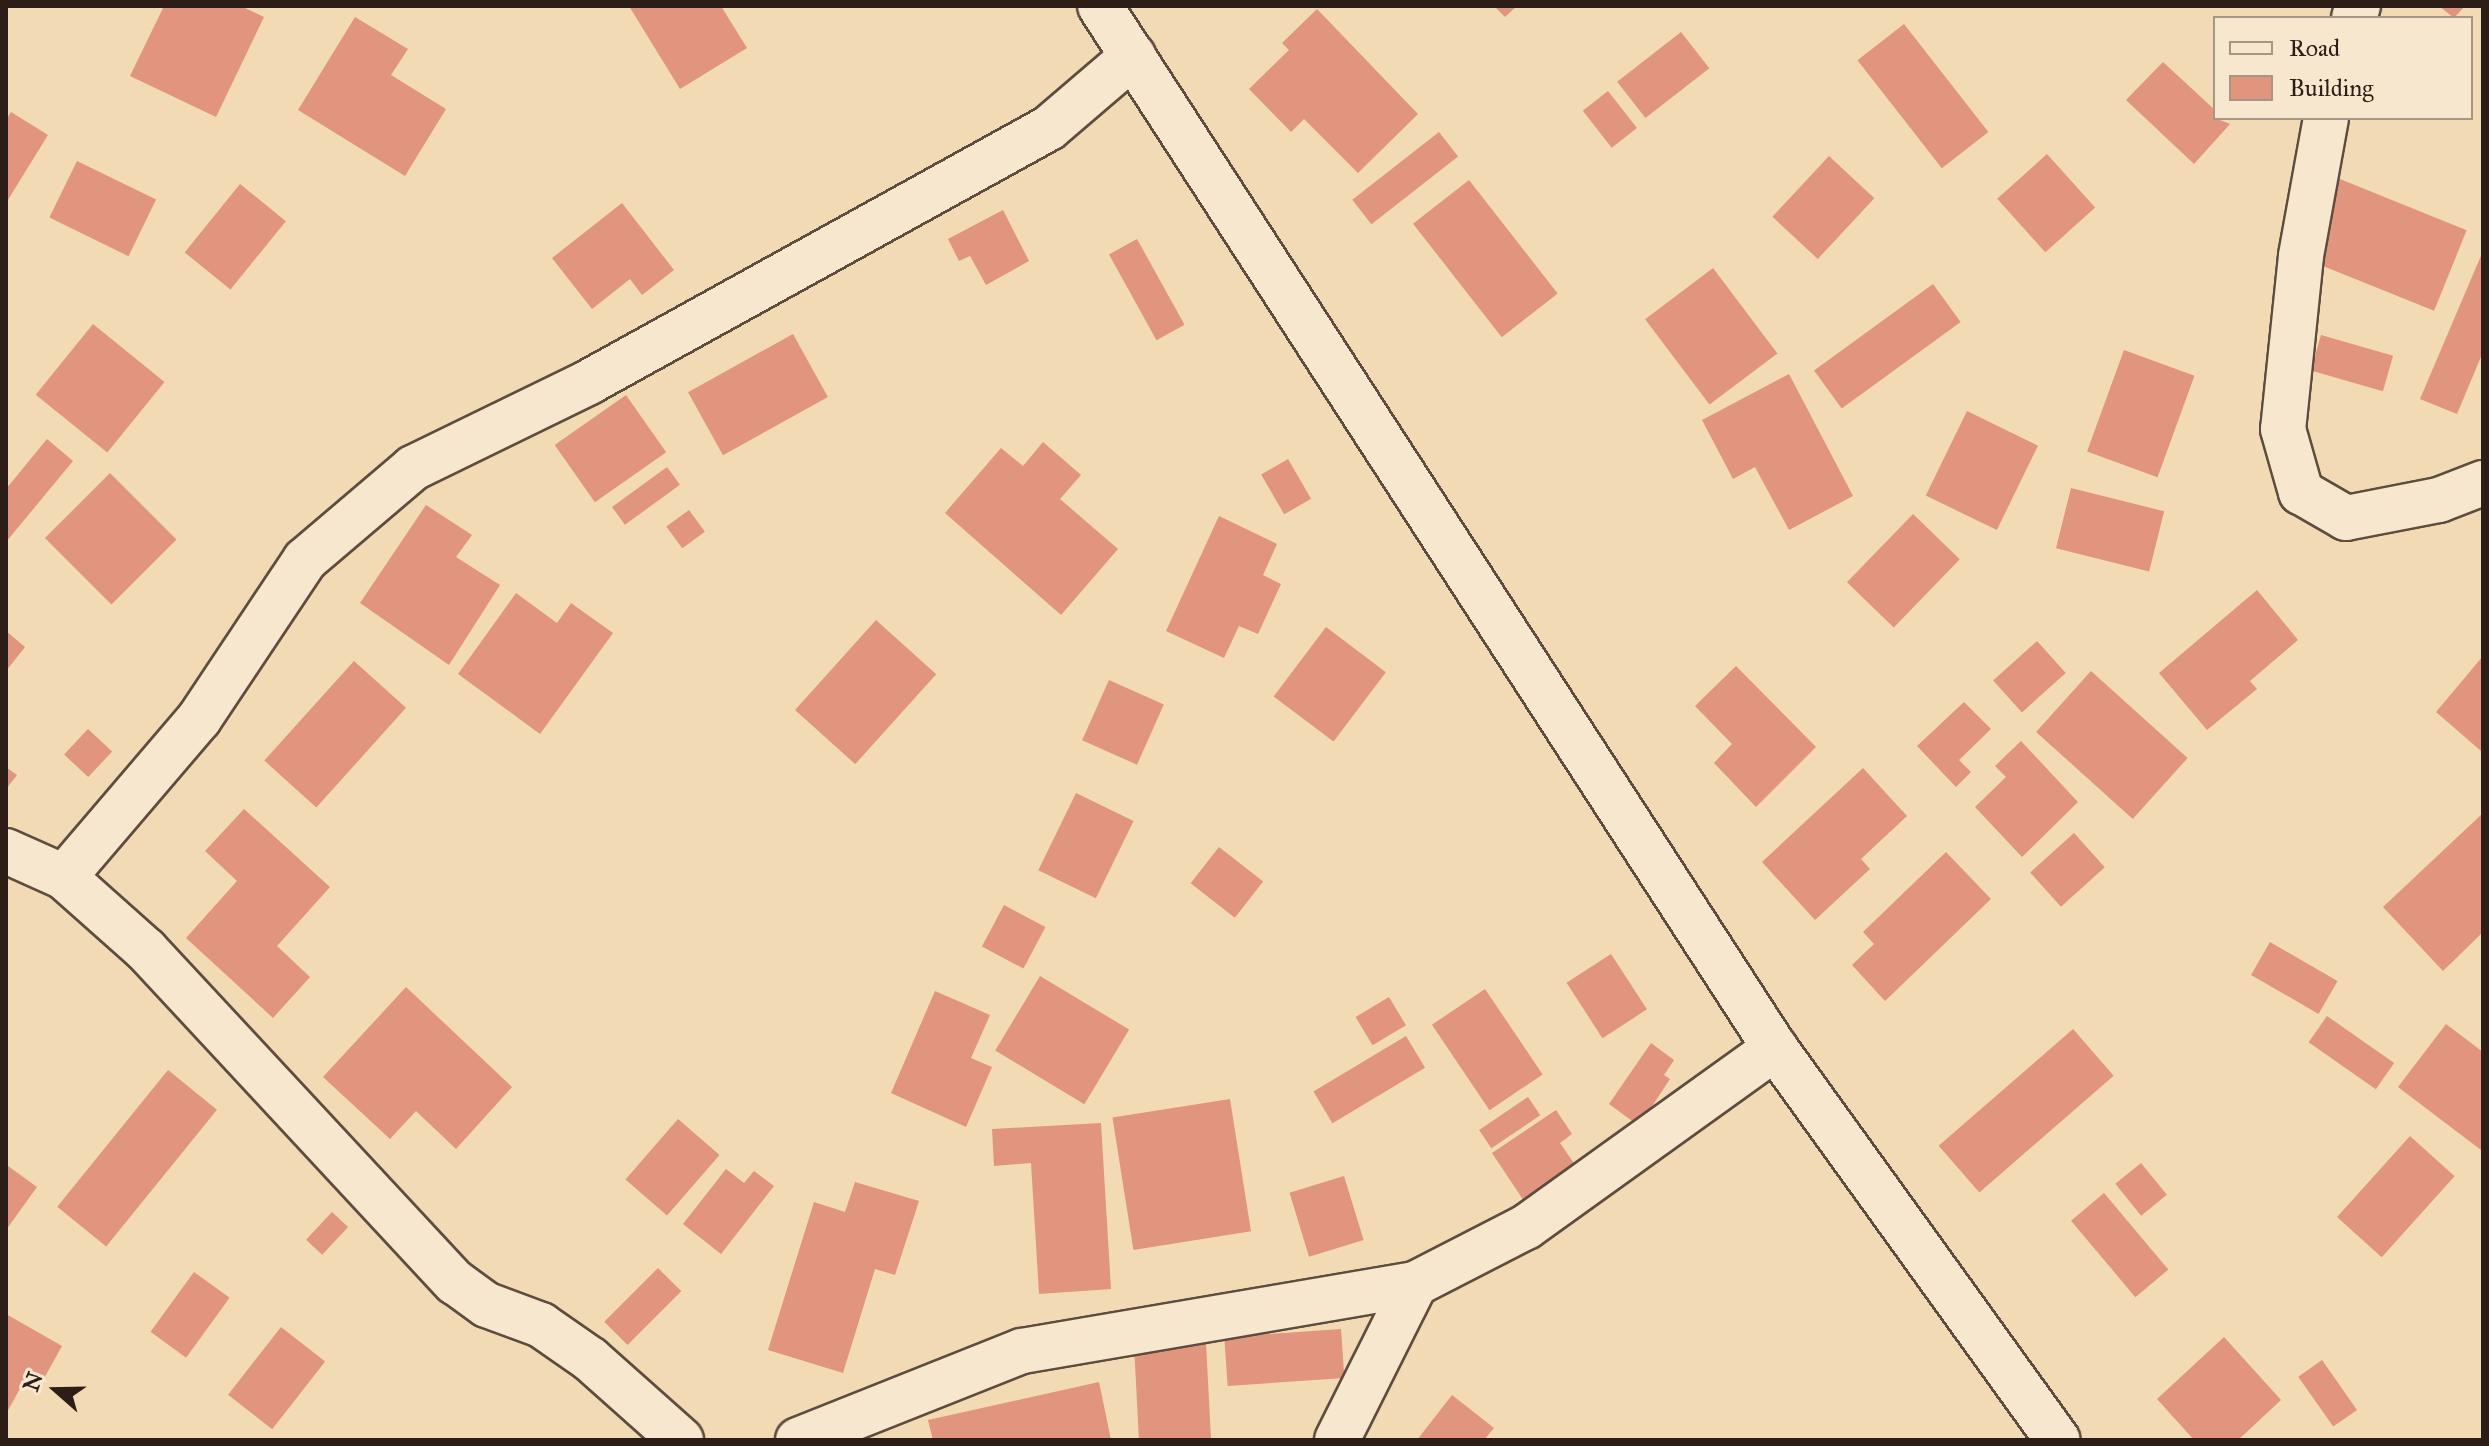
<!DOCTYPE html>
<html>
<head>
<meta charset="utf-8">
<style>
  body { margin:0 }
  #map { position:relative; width:2489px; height:1446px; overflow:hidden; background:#f2dab5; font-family:"IM FELL Great Primer",serif }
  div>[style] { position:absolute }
  .building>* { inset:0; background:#e1947e; transform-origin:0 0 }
  .roads { filter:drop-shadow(2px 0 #5e4c3e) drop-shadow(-2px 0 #5e4c3e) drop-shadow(0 2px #5e4c3e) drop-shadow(0 -2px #5e4c3e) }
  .minor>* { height:44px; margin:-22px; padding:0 22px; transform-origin:22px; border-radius:22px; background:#f7e7cf }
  span { translate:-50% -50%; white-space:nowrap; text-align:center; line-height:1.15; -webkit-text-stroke:6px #f7e7cf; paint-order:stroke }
  .frame { position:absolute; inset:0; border:8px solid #2c1d17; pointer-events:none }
  .legend { position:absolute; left:2213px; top:16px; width:260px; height:104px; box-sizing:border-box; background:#f7e7cf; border:2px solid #a69685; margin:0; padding:10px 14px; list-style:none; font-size:24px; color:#2c1d17 }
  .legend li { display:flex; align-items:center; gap:16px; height:40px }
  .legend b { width:40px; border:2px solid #a69685 }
  .north { position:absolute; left:16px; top:1350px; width:80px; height:80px; -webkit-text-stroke:6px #f7e7cf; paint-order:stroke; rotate:290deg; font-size:22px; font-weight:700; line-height:32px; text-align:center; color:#2c1d17 }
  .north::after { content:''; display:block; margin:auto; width:28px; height:36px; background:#2c1d17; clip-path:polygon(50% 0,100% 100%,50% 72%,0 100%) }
</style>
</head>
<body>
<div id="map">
  <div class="building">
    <i style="clip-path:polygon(164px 6px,241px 6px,264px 17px,216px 117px,130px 76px)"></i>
    <i style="clip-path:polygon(629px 6px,721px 6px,747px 48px,680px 89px)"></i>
    <i style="clip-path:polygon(1494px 6px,1517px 6px,1505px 17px)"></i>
    <i style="clip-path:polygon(2439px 6px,2465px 6px,2454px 18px)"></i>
    <i style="clip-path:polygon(1317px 9px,1418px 114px,1358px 173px,1304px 119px,1291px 132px,1249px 89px,1289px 50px,1282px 43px)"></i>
    <i style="clip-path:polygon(355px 17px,408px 49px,391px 75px,446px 109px,405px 176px,298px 110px)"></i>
    <i style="left:1904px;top:24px;width:137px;height:59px;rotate:52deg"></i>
    <i style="left:1681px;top:32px;width:46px;height:81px;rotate:52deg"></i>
    <i style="clip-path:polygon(2163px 62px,2215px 110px,2215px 118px,2230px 124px,2194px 164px,2126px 100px)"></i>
    <i style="left:1608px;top:91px;width:47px;height:32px;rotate:52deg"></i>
    <i style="clip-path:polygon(11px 112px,48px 135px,6px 203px,6px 120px)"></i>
    <i style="left:1439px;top:132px;width:31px;height:110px;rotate:52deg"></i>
    <i style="left:2047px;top:154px;width:72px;height:67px;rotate:48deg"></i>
    <i style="left:1829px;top:156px;width:62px;height:83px;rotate:43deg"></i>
    <i style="left:77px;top:161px;width:88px;height:63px;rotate:26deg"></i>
    <i style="left:2335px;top:177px;width:142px;height:87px;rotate:22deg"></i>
    <i style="left:1469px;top:180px;width:144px;height:71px;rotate:52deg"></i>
    <i style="left:240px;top:184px;width:59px;height:88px;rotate:39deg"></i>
    <i style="clip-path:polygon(622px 203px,674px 270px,642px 295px,630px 279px,592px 309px,552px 258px)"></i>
    <i style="clip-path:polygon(1003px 210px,1029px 261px,986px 285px,970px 256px,959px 261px,948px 239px)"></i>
    <i style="left:1137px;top:239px;width:98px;height:32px;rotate:61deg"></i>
    <i style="clip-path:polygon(2483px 251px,2483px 352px,2457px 414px,2420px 399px)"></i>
    <i style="left:1713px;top:268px;width:107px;height:85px;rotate:53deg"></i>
    <i style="left:1933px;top:284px;width:47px;height:147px;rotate:54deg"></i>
    <i style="left:93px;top:324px;width:92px;height:91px;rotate:39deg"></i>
    <i style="left:793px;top:334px;width:72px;height:120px;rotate:61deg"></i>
    <i style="left:2321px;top:335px;width:75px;height:37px;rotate:16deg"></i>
    <i style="left:2124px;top:350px;width:75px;height:108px;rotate:20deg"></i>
    <i style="clip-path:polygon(1789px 374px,1853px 496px,1789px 530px,1755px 467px,1733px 479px,1702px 420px)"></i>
    <i style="left:626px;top:395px;width:70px;height:87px;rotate:55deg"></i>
    <i style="left:1967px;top:411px;width:79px;height:94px;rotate:26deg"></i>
    <i style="clip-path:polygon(47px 439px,73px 461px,6px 542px,6px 489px)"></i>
    <i style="clip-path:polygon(1043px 442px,1081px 475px,1060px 499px,1118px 549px,1061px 615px,945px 513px,1001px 448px,1023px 466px)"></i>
    <i style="left:1288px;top:459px;width:46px;height:31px;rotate:60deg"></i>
    <i style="left:667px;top:467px;width:22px;height:68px;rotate:54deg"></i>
    <i style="left:110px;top:473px;width:94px;height:92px;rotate:45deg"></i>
    <i style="left:2071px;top:488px;width:96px;height:62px;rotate:14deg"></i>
    <i style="clip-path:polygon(426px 505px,472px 535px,456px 557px,500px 585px,449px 665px,360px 603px)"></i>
    <i style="left:689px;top:510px;width:27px;height:28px;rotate:54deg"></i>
    <i style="left:1913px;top:514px;width:65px;height:95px;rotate:44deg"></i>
    <i style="clip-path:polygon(1219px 516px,1277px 544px,1263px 575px,1281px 584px,1258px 634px,1239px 626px,1224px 658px,1166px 631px)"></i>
    <i style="clip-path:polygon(2257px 590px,2298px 640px,2250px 681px,2257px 689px,2207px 730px,2159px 673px)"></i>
    <i style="clip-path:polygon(516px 593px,557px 623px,571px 603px,613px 633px,540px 734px,458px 674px)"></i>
    <i style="left:876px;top:620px;width:81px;height:121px;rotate:42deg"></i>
    <i style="left:1326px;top:627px;width:75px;height:87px;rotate:37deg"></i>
    <i style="clip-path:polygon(6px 631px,25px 647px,6px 671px)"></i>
    <i style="left:2037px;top:641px;width:43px;height:59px;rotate:48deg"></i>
    <i style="clip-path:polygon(2483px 656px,2483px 749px,2481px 751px,2436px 712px)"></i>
    <i style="left:354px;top:661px;width:70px;height:134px;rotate:42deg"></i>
    <i style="clip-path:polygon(1736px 666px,1816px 747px,1756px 807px,1714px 763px,1732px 744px,1695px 706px)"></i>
    <i style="left:2091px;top:671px;width:130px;height:82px;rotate:42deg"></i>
    <i style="left:1109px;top:680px;width:60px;height:66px;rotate:24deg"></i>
    <i style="clip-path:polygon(1964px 702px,1991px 729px,1959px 760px,1971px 772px,1956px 787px,1917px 746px)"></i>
    <i style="left:88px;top:729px;width:33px;height:35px;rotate:43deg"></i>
    <i style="clip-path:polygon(2021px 741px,2078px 802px,2022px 857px,1975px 807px,2006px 777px,1995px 766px)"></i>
    <i style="clip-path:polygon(6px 767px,17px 775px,6px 789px)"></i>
    <i style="clip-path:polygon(1863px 768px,1907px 816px,1861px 859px,1870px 869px,1815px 920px,1762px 862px)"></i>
    <i style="left:1076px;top:793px;width:64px;height:86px;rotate:26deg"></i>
    <i style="clip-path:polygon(244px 809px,330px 887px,277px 946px,310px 977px,273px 1018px,186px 938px,237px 881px,205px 851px)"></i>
    <i style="clip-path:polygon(2483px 813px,2483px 932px,2443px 971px,2383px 907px)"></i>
    <i style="left:2074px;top:833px;width:46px;height:59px;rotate:48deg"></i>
    <i style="left:1219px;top:847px;width:56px;height:46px;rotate:38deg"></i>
    <i style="clip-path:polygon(1946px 852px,1991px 899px,1885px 1001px,1852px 965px,1874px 944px,1863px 932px)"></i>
    <i style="left:1004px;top:905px;width:47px;height:47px;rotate:28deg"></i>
    <i style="left:2270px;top:942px;width:78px;height:38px;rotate:30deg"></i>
    <i style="left:1611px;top:954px;width:66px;height:53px;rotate:57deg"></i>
    <i style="left:1040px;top:976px;width:104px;height:87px;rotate:31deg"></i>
    <i style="clip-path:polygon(406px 987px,512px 1087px,456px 1149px,416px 1111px,390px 1139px,323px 1077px)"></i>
    <i style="left:1485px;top:989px;width:103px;height:64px;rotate:56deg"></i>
    <i style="clip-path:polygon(935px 991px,990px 1015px,971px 1058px,992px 1067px,966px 1127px,891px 1093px)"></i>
    <i style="left:1389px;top:997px;width:33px;height:39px;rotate:59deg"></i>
    <i style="left:2327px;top:1016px;width:82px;height:32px;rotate:35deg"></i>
    <i style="clip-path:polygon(2446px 1024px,2483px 1052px,2481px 1150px,2398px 1087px)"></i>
    <i style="left:2073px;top:1029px;width:62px;height:178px;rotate:49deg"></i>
    <i style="left:1406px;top:1036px;width:37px;height:108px;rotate:59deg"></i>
    <i style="clip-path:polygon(1651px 1043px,1674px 1060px,1664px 1075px,1670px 1079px,1639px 1126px,1609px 1104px)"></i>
    <i style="left:168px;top:1070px;width:63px;height:176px;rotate:39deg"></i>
    <i style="left:1528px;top:1097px;width:22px;height:59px;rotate:56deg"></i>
    <i style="left:1230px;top:1099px;width:134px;height:119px;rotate:81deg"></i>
    <i style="clip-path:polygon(1556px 1110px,1572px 1134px,1560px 1143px,1578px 1169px,1526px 1204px,1492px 1153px)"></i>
    <i style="left:678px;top:1119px;width:55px;height:80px;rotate:41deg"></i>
    <i style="clip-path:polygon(1101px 1123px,1111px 1289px,1039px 1294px,1031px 1163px,994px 1166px,992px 1129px)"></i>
    <i style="left:2410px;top:1136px;width:60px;height:109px;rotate:42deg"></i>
    <i style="left:2141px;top:1163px;width:41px;height:33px;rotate:51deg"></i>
    <i style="clip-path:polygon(8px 1166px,37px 1187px,6px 1230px,6px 1169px)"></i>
    <i style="clip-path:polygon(726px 1169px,744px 1183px,754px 1171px,774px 1186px,721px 1254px,683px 1224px)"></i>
    <i style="left:1344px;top:1176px;width:67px;height:57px;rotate:73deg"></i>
    <i style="clip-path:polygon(855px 1182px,919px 1201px,895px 1275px,875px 1269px,843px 1373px,768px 1350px,814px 1202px,845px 1212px)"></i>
    <i style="left:2104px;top:1193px;width:100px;height:43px;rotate:50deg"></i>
    <i style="left:332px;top:1212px;width:22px;height:38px;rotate:43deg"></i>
    <i style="left:658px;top:1268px;width:33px;height:76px;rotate:45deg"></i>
    <i style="left:194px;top:1272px;width:44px;height:74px;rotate:36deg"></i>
    <i style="clip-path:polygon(6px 1314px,62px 1346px,42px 1382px,28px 1374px,6px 1414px)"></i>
    <i style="left:281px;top:1327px;width:56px;height:86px;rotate:38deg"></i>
    <i style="left:1341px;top:1329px;width:49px;height:117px;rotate:86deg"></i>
    <i style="clip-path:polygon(2224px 1337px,2281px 1400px,2238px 1440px,2194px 1440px,2157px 1399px)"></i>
    <i style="left:1206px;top:1343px;width:97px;height:72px;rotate:87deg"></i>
    <i style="left:2322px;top:1360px;width:61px;height:29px;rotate:55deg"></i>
    <i style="clip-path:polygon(1099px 1382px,1111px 1440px,933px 1440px,928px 1420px)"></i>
    <i style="clip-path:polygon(1452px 1395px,1494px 1428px,1484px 1440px,1417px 1440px)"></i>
  </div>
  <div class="roads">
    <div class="minor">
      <i style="left:1100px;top:6px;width:1242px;rotate:57.07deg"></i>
      <i style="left:1775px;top:1048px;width:483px;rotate:54.2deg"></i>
      <i style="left:2354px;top:18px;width:13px;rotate:-72deg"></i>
      <i style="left:2326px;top:118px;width:140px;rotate:100.3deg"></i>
      <i style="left:2301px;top:256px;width:174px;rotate:95.9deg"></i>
      <i style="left:2283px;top:429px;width:66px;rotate:74.1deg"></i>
      <i style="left:2301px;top:492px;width:52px;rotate:30deg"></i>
      <i style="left:2346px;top:518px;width:95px;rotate:-11deg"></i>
      <i style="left:2439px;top:500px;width:47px;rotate:-21.1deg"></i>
      <i style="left:6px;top:851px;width:64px;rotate:24.1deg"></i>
      <i style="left:64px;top:877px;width:110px;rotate:41.7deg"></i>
      <i style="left:146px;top:950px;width:454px;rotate:47.1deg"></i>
      <i style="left:455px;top:1282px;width:39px;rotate:36deg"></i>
      <i style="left:487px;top:1305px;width:58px;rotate:20.3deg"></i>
      <i style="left:541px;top:1325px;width:60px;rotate:34.8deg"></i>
      <i style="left:590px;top:1359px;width:122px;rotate:41.7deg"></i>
      <i style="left:64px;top:877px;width:208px;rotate:-49.5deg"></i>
      <i style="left:199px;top:719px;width:191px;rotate:-56.3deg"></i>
      <i style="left:305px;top:560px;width:142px;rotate:-40.4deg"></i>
      <i style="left:413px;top:468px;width:196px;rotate:-26deg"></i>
      <i style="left:589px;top:382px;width:525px;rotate:-28.91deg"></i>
      <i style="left:1049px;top:128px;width:111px;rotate:-40.6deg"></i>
      <i style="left:798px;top:1440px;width:241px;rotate:-21.7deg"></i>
      <i style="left:1022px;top:1351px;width:399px;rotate:-9.7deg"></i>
      <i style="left:1415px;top:1284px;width:125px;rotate:-27.2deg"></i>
      <i style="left:1526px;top:1227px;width:307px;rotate:-35.7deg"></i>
      <i style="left:1337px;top:1440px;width:174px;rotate:-63.4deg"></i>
    </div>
  </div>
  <div class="frame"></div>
  <ul class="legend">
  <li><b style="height:10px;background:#f7e7cf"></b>Road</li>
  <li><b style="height:22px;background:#e1947e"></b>Building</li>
  </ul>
  <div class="north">N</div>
</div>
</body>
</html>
